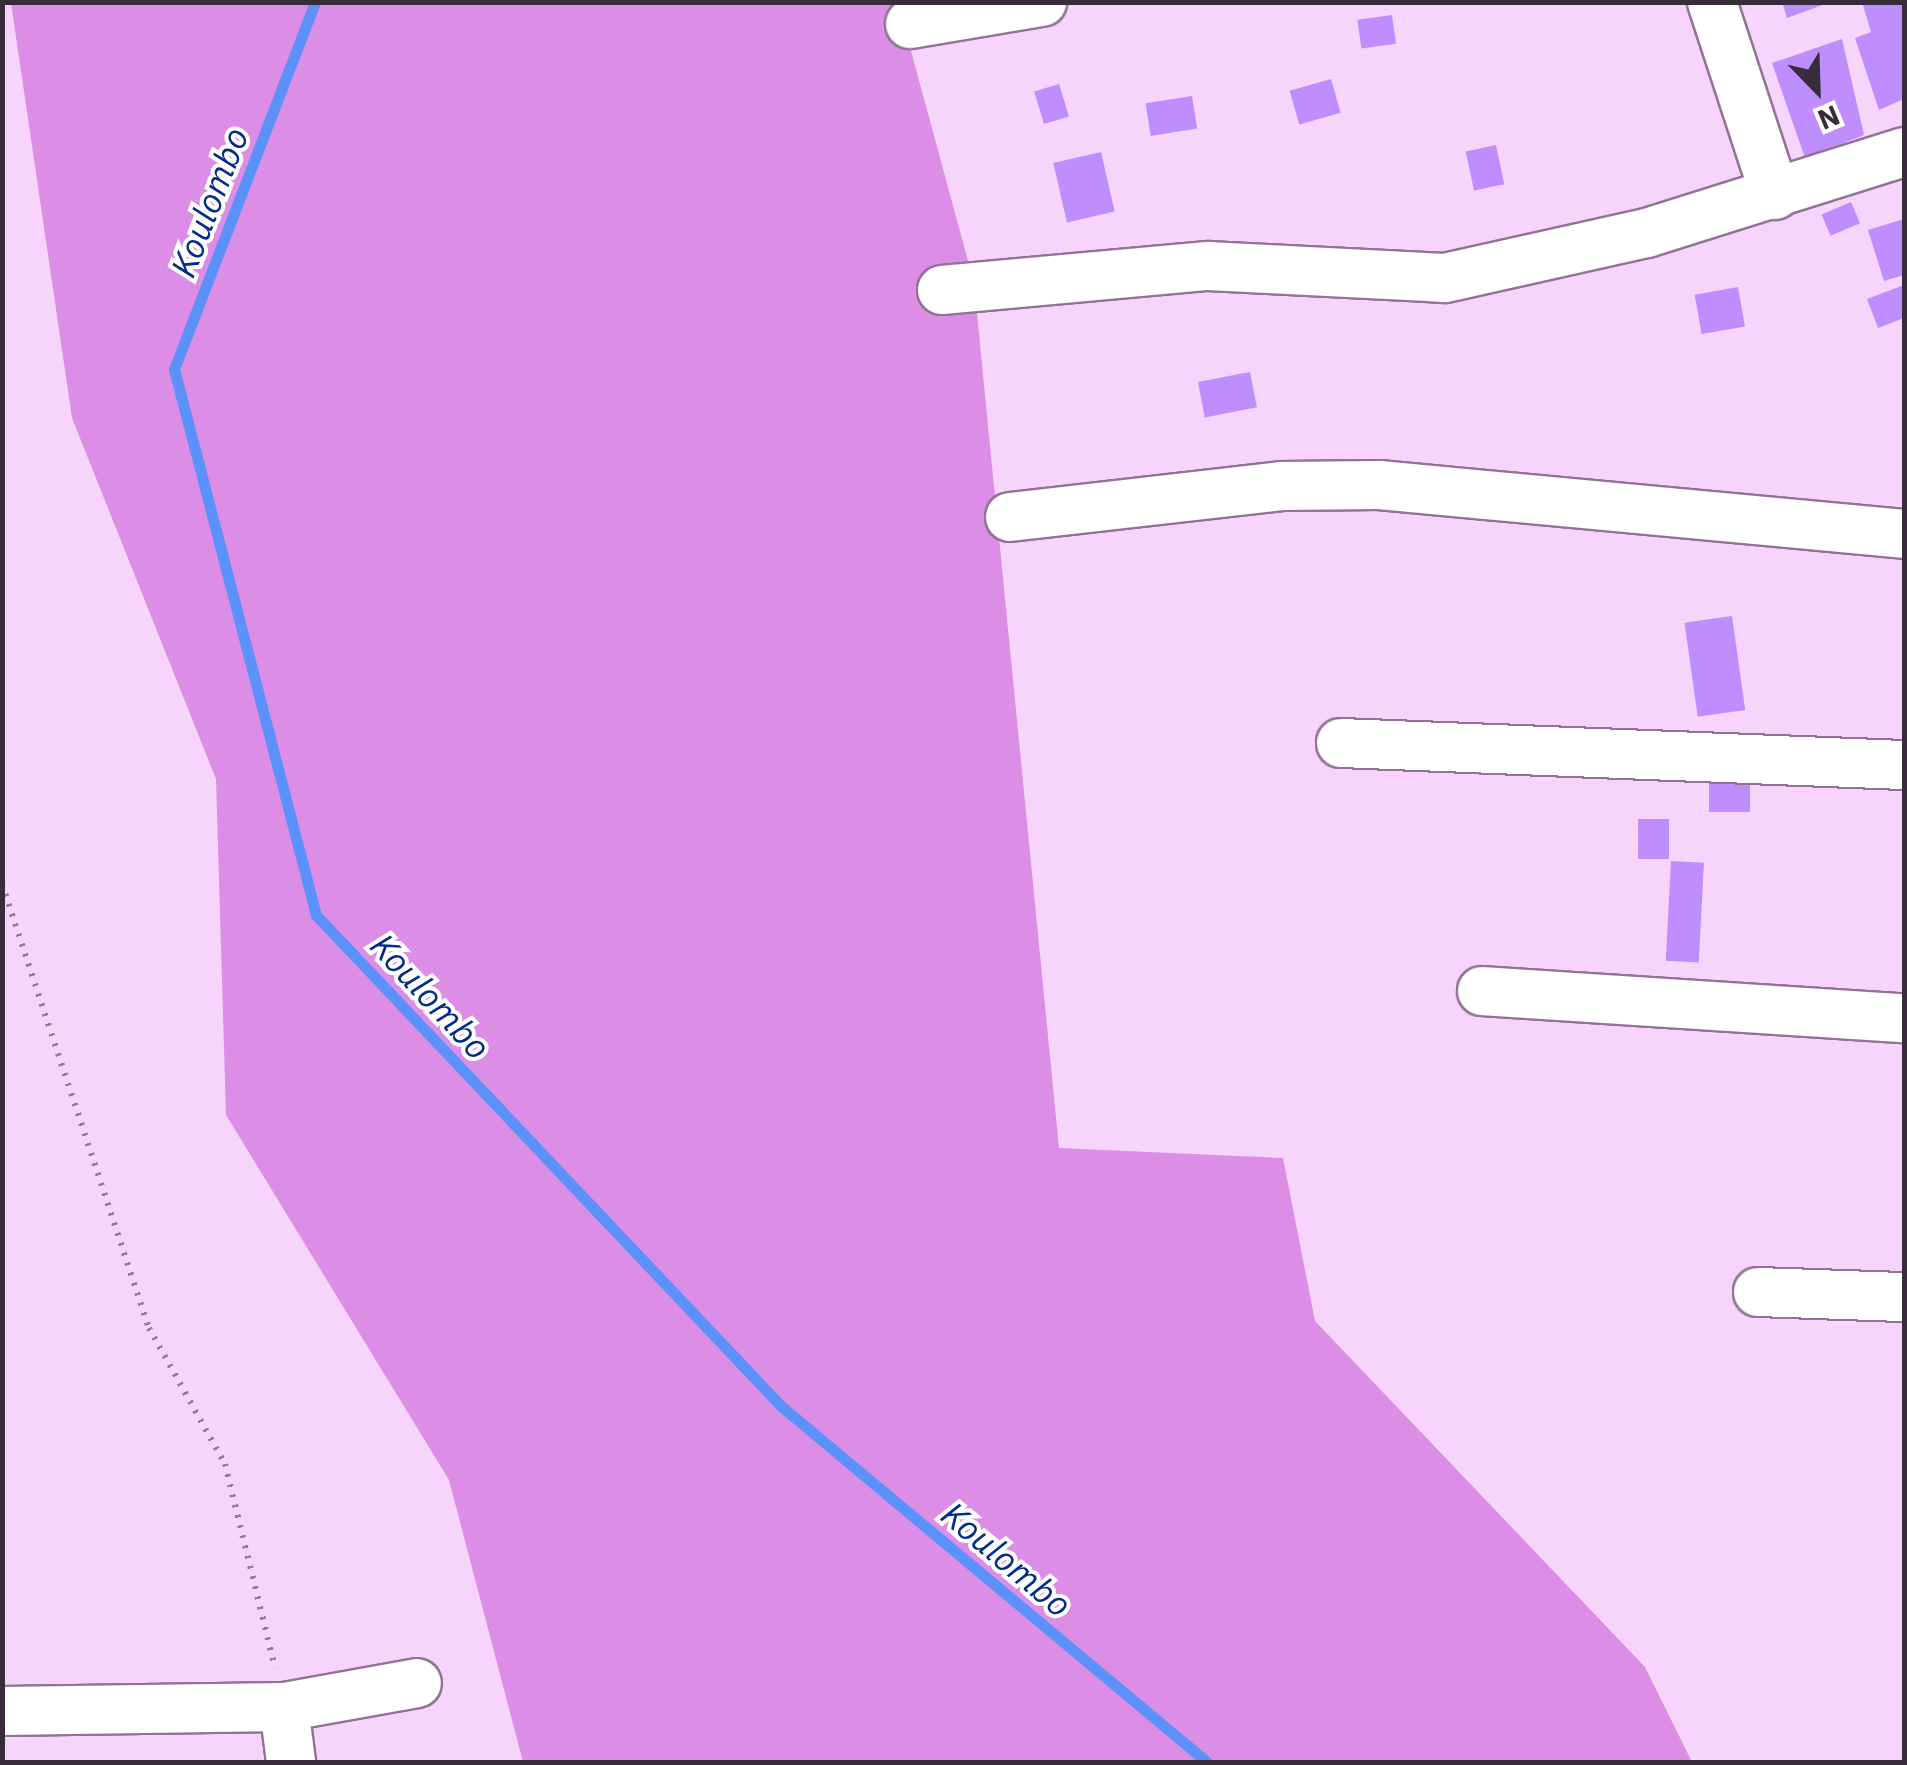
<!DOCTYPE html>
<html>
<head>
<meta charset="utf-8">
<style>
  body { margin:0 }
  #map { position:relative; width:1907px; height:1765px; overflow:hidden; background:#f6d4fb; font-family:"IBM Plex Sans",sans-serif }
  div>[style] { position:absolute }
  .green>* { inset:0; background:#dc8ee7 }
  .stream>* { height:11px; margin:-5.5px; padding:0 5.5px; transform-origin:5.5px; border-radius:5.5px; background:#5b91f9 }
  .building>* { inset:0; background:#be8eff; transform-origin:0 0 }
  .path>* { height:6px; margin-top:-3px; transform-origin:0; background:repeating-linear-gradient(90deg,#937c96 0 2.5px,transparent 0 10.5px) }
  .roads { filter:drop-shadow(2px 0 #927396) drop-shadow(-2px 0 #927396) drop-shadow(0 2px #927396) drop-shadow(0 -2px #927396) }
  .minor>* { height:48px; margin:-24px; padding:0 24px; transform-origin:24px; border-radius:24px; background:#fff }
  span { translate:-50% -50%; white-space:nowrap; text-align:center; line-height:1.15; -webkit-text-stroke:8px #fff; paint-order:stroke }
  .water-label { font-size:35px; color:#022d87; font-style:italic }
  .frame { position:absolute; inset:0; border:5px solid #382b3a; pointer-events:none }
  .north { position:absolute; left:1767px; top:40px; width:100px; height:100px; -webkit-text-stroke:8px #fff; paint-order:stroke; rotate:157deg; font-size:28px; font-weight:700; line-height:40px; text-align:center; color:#382b3a }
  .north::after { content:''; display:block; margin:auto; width:35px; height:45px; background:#382b3a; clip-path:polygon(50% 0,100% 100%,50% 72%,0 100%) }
</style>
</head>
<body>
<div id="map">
  <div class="green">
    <i style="clip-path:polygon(11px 3px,898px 3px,974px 283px,1059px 1148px,1283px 1158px,1315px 1321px,1645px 1667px,1692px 1762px,523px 1762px,449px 1480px,226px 1115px,216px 779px,72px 418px)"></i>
  </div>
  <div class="stream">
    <i style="left:315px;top:2px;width:393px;rotate:111deg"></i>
    <i style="left:174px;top:369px;width:564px;rotate:75.42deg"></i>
    <i style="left:316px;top:915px;width:676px;rotate:46.56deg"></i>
    <i style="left:781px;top:1406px;width:555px;rotate:39.88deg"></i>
  </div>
  <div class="building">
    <i style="clip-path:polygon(1782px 2px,1828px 2px,1828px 3px,1787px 18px)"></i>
    <i style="clip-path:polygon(1862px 2px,1904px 2px,1904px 99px,1879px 110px,1855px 38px,1871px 32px)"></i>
    <i style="left:1392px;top:15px;width:29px;height:35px;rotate:82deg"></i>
    <i style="clip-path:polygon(1842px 39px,1864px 135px,1805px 158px,1772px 63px)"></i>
    <i style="left:1331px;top:79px;width:35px;height:43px;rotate:74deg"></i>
    <i style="left:1059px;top:84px;width:34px;height:26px;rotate:73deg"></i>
    <i style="left:1192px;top:96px;width:33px;height:47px;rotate:81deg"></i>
    <i style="left:1496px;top:145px;width:40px;height:31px;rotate:78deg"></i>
    <i style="left:1101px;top:152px;width:61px;height:49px;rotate:77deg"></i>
    <i style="left:1851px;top:202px;width:23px;height:32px;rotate:67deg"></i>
    <i style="clip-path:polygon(1904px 219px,1904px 275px,1884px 281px,1868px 230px)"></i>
    <i style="clip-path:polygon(1904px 285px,1904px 318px,1878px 328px,1867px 299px)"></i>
    <i style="left:1738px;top:287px;width:40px;height:44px;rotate:80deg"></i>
    <i style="left:1250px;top:372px;width:36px;height:53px;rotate:79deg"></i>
    <i style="left:1732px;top:616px;width:95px;height:48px;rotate:82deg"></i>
    <i style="left:1750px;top:776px;width:36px;height:41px;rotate:90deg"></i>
    <i style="left:1669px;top:819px;width:40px;height:31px;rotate:90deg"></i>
    <i style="left:1671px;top:861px;width:33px;height:100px;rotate:3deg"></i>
  </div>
  <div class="path">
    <i style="left:2px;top:884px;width:468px;rotate:71.7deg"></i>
    <i style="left:149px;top:1328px;width:156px;rotate:60.8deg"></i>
    <i style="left:225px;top:1464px;width:210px;rotate:76.2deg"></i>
  </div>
  <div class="roads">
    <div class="minor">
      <i style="left:1712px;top:2px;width:203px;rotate:71.9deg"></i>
      <i style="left:910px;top:24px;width:134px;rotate:-9.5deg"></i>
      <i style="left:942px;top:290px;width:267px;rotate:-5.2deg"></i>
      <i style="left:1208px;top:266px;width:237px;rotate:2.9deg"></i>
      <i style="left:1445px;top:278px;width:207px;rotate:-12.6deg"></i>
      <i style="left:1647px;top:233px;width:269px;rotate:-17.5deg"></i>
      <i style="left:1010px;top:517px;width:273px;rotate:-6.5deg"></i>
      <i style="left:1281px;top:486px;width:98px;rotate:-0.6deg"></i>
      <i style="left:1379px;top:485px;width:527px;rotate:5.33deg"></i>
      <i style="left:1341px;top:743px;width:563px;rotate:2.24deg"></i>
      <i style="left:1482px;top:991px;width:423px;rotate:3.7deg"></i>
      <i style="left:1758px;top:1292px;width:146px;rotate:2deg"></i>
      <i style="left:284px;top:1707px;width:55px;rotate:82.7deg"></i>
      <i style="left:2px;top:1711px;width:282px;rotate:-0.8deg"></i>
      <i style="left:284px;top:1707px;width:135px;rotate:-10.2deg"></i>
    </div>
  </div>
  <div class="water-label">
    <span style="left:209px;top:202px;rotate:-69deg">Koulombo</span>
    <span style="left:431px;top:996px;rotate:47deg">Koulombo</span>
    <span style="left:1007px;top:1559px;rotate:40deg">Koulombo</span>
  </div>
  <div class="frame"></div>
  <div class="north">N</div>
</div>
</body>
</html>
